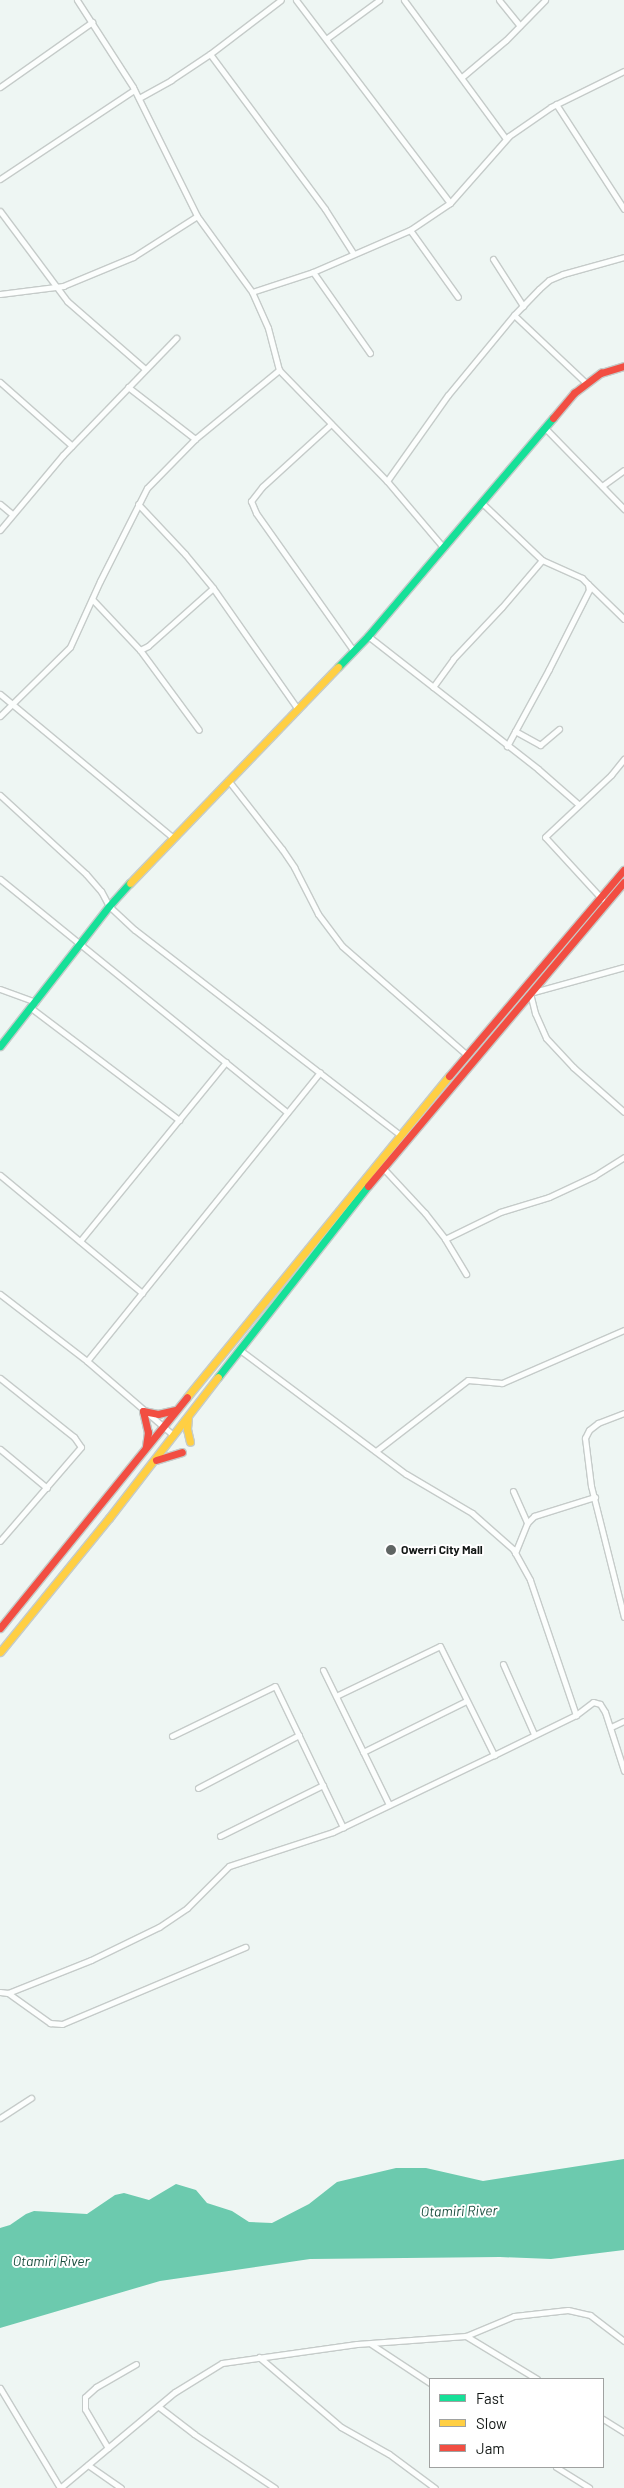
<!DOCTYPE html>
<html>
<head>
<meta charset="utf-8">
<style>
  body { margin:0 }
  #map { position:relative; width:624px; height:2488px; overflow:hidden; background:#eef6f3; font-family:Barlow,sans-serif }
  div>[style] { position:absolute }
  .water>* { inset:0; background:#6ccaae }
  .roads { filter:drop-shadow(1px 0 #c5cbc9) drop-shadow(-1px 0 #c5cbc9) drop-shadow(0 1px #c5cbc9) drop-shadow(0 -1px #c5cbc9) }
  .street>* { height:5px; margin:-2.5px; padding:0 2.5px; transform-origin:2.5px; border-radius:2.5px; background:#fcfefd }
  .fast>* { height:7px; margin:-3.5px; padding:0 3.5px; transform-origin:3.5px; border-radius:3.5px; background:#16e098 }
  .slow>* { height:7px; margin:-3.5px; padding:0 3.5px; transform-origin:3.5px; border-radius:3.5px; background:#ffcf43 }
  .jam>* { height:7px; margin:-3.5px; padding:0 3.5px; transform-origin:3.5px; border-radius:3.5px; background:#f24e42 }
  .dots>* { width:14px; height:14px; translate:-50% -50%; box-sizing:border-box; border:2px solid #fff; border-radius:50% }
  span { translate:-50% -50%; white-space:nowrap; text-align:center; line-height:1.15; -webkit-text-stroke:4px #fff; paint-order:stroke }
  .poi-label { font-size:12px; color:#121715; font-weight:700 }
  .left { translate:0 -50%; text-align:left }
  .water-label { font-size:14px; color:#1b4f3f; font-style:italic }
  .legend { position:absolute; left:429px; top:2378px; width:175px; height:90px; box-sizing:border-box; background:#fff; border:1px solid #a0a2a1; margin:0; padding:6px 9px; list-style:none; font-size:15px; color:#121715 }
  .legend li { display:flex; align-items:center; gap:10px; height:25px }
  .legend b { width:25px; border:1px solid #a0a2a1 }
</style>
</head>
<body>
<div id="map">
  <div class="water">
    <i style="clip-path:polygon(624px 2159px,624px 2250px,551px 2259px,500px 2257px,310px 2259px,160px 2281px,0 2328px,0 2228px,10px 2225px,26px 2214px,34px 2211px,87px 2214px,115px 2195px,124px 2193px,149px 2200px,176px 2184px,196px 2190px,207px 2203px,232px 2211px,249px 2222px,272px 2223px,309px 2204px,337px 2182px,396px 2168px,426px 2168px,483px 2181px)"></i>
  </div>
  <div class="roads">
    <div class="street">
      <i style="left:77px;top:0;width:103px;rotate:57.2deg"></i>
      <i style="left:133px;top:87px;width:144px;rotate:63.6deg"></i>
      <i style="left:197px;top:216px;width:94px;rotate:54.1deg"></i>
      <i style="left:252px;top:292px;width:39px;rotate:66deg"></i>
      <i style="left:268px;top:328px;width:43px;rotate:75.3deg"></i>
      <i style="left:279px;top:370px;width:155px;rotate:45.8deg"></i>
      <i style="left:387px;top:481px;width:87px;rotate:49.7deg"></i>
      <i style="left:296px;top:0;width:255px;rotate:52.8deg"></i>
      <i style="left:404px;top:0;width:172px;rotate:53.7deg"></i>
      <i style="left:499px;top:0;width:33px;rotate:51deg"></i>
      <i style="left:326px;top:39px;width:66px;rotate:-36.3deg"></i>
      <i style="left:210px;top:54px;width:193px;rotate:53.4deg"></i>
      <i style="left:325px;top:209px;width:52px;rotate:57.5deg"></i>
      <i style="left:462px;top:77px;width:57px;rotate:-40.1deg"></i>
      <i style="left:506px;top:40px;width:56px;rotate:-45.7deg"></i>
      <i style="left:0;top:87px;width:113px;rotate:-35.2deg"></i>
      <i style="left:139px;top:98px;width:37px;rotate:-29deg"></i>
      <i style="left:171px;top:80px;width:47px;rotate:-33.7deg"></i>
      <i style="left:210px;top:54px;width:89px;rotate:-37.3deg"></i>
      <i style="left:556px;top:104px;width:125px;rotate:57.1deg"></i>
      <i style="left:0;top:179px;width:161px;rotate:-33.6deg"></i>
      <i style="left:0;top:211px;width:112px;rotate:53.3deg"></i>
      <i style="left:67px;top:301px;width:103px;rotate:41.1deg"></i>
      <i style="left:410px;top:230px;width:82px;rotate:54.4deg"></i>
      <i style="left:493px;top:259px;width:56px;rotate:57.4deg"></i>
      <i style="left:313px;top:272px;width:99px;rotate:54.9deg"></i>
      <i style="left:252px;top:292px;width:64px;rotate:-18.2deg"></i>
      <i style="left:313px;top:272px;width:106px;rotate:-23.4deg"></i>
      <i style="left:410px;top:230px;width:48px;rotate:-34deg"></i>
      <i style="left:450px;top:203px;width:89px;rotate:-48.6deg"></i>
      <i style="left:509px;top:136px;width:51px;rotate:-34.6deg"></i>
      <i style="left:551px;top:107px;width:81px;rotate:-26.3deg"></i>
      <i style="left:0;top:294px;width:64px;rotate:-7.2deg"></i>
      <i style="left:63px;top:286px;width:76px;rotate:-22.5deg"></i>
      <i style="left:133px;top:257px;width:76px;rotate:-32.6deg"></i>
      <i style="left:514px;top:315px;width:99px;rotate:43.4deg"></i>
      <i style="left:0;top:382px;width:96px;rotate:41.6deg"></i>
      <i style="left:128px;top:387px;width:85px;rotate:37.8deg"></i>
      <i style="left:331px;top:424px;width:93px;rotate:137.6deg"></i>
      <i style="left:262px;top:487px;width:18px;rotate:128deg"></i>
      <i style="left:251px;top:501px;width:13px;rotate:67deg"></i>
      <i style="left:256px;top:513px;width:168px;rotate:54.7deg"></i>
      <i style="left:544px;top:427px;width:115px;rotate:45.7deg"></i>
      <i style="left:387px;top:481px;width:105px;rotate:-54.7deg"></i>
      <i style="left:448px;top:395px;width:104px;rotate:-50.5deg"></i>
      <i style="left:514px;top:315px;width:36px;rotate:-46deg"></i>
      <i style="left:539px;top:289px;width:13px;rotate:-42deg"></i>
      <i style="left:549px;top:280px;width:15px;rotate:-23deg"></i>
      <i style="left:563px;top:274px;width:63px;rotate:-15.6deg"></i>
      <i style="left:602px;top:486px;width:27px;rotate:-36deg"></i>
      <i style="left:481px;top:502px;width:84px;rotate:43.6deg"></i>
      <i style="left:0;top:504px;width:16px;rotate:40deg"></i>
      <i style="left:138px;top:504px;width:69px;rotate:46.8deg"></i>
      <i style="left:185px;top:554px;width:44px;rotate:50.5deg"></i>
      <i style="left:213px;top:588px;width:146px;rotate:55deg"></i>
      <i style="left:0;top:530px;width:98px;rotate:-50deg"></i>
      <i style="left:63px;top:455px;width:163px;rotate:-46deg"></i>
      <i style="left:588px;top:584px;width:50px;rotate:44.2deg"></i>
      <i style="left:92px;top:599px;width:70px;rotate:46.7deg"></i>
      <i style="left:140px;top:650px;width:9px;rotate:-27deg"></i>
      <i style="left:148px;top:646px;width:87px;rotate:-41.7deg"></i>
      <i style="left:368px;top:636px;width:216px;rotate:38deg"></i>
      <i style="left:538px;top:769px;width:53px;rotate:41.2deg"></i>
      <i style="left:140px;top:650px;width:99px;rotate:53.6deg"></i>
      <i style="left:433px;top:687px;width:34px;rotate:-54deg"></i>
      <i style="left:453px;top:659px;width:71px;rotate:-46.7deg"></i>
      <i style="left:502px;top:607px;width:62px;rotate:-49.6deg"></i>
      <i style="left:542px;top:560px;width:44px;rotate:24.2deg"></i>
      <i style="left:582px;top:578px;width:8px;rotate:45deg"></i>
      <i style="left:588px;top:584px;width:6px;rotate:81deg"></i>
      <i style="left:589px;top:590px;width:89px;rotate:116.9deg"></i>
      <i style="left:549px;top:669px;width:88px;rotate:118.6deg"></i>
      <i style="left:0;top:694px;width:224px;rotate:39.7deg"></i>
      <i style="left:0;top:716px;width:98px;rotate:-44.6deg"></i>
      <i style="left:70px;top:647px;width:72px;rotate:-65.6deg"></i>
      <i style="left:100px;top:581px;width:104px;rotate:-63.2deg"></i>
      <i style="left:147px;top:488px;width:69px;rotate:-45.6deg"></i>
      <i style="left:195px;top:439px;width:109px;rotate:-39.4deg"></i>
      <i style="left:515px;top:731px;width:29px;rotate:29deg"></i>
      <i style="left:540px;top:745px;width:25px;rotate:-40deg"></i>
      <i style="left:228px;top:780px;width:88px;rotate:52deg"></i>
      <i style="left:282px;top:849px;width:22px;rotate:56deg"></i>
      <i style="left:294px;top:867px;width:53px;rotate:62.9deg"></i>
      <i style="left:318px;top:914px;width:40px;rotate:53deg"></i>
      <i style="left:342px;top:946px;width:166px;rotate:41.1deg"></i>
      <i style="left:0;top:795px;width:117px;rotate:42.6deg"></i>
      <i style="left:86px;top:874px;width:23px;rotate:49deg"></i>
      <i style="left:101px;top:891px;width:17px;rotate:62deg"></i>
      <i style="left:109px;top:906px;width:35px;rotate:43deg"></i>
      <i style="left:135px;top:930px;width:335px;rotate:37.7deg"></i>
      <i style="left:0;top:879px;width:370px;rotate:39.1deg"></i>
      <i style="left:602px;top:899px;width:84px;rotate:-132.6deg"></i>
      <i style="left:545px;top:837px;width:91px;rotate:-43.2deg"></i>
      <i style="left:611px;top:775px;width:21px;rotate:-51deg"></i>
      <i style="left:624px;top:967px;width:98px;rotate:164.5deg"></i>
      <i style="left:530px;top:993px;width:21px;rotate:76deg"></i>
      <i style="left:535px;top:1013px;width:27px;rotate:66deg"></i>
      <i style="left:546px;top:1038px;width:40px;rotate:47deg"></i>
      <i style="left:573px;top:1067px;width:68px;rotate:41.4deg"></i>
      <i style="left:0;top:989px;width:38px;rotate:20deg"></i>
      <i style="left:31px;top:1008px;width:186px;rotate:37.1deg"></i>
      <i style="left:383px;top:1168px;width:62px;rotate:47deg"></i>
      <i style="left:425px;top:1213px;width:33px;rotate:52deg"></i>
      <i style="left:445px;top:1239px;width:41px;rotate:59deg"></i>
      <i style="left:0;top:1175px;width:185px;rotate:39.7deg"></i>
      <i style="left:445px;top:1239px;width:61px;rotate:-26.1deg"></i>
      <i style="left:500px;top:1212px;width:51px;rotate:-17deg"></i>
      <i style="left:549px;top:1197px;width:50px;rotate:-25deg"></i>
      <i style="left:594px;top:1176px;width:36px;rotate:-32deg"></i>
      <i style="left:80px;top:1241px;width:231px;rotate:-50.8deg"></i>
      <i style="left:0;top:1294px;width:110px;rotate:37.6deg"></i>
      <i style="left:87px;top:1361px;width:113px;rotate:40.7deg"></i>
      <i style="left:240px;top:1350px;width:207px;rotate:36.8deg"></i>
      <i style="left:406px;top:1474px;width:77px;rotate:30.6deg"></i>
      <i style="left:472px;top:1513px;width:55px;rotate:41.3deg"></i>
      <i style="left:513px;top:1549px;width:35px;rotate:61deg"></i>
      <i style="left:530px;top:1580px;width:143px;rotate:71.2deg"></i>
      <i style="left:87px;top:1361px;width:371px;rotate:-51.1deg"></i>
      <i style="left:0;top:1378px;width:95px;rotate:38.6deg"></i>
      <i style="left:74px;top:1437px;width:12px;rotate:55deg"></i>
      <i style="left:81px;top:1447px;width:124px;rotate:130.8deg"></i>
      <i style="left:624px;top:1413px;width:28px;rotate:159deg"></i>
      <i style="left:598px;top:1423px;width:11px;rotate:142deg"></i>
      <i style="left:589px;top:1430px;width:9px;rotate:117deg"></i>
      <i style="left:585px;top:1438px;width:48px;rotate:82.9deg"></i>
      <i style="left:591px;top:1486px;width:135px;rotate:75.9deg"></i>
      <i style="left:0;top:1449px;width:61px;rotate:39.7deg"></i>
      <i style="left:376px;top:1451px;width:116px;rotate:-37.7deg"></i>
      <i style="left:468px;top:1380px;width:34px;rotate:5deg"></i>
      <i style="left:502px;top:1383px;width:133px;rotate:-23.5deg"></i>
      <i style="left:513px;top:1491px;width:35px;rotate:66deg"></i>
      <i style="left:515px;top:1553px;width:32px;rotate:-68deg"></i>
      <i style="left:527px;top:1523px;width:10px;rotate:-45deg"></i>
      <i style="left:534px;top:1516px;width:64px;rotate:-17.3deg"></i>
      <i style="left:503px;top:1664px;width:77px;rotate:66.1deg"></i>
      <i style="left:323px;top:1670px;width:150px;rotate:63.9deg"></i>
      <i style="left:336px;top:1696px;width:115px;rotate:-25.7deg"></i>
      <i style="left:440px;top:1646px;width:122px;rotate:63.6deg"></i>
      <i style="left:611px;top:1727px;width:14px;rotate:-25deg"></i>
      <i style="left:172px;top:1736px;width:114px;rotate:-25.9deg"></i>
      <i style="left:275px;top:1686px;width:157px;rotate:64.3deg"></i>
      <i style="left:363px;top:1752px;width:115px;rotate:-26.3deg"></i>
      <i style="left:198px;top:1788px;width:114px;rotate:-27.7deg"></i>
      <i style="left:220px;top:1836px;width:115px;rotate:-26.3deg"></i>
      <i style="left:0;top:1992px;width:8px;rotate:7deg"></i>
      <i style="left:8px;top:1993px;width:89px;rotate:-21.7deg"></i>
      <i style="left:91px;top:1960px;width:76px;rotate:-25.9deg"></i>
      <i style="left:159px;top:1927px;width:34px;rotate:-34deg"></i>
      <i style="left:187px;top:1908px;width:59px;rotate:-45deg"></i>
      <i style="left:229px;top:1866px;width:109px;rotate:-18.1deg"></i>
      <i style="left:333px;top:1832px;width:178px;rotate:-25.6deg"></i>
      <i style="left:494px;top:1755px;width:91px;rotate:-26deg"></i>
      <i style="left:576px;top:1715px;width:21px;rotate:-37deg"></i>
      <i style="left:593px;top:1702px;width:7px;rotate:16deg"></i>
      <i style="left:600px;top:1704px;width:9px;rotate:58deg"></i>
      <i style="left:605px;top:1712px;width:62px;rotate:72.1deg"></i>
      <i style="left:8px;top:1993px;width:52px;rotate:35.5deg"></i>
      <i style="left:50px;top:2023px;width:12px;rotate:5deg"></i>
      <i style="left:62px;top:2024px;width:199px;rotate:-22.8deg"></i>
      <i style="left:0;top:2118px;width:37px;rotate:-33deg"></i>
      <i style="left:466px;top:2336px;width:83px;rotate:31.2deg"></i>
      <i style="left:371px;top:2344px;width:71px;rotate:33.5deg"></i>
      <i style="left:259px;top:2357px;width:108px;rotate:40.5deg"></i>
      <i style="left:341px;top:2427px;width:55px;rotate:29.4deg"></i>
      <i style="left:389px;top:2454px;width:57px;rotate:36.5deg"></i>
      <i style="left:0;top:2388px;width:117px;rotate:59deg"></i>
      <i style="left:60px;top:2488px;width:150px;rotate:-39.9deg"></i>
      <i style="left:175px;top:2392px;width:55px;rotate:-31.7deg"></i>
      <i style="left:222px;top:2363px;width:136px;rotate:-8deg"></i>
      <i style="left:357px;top:2344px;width:109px;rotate:-4.2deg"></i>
      <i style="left:466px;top:2336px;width:52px;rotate:-22.6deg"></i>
      <i style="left:514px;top:2316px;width:54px;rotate:-6.3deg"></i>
      <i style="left:568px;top:2310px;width:23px;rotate:13deg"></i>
      <i style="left:590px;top:2315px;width:43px;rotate:37.4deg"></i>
      <i style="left:159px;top:2407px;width:44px;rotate:37.6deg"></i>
      <i style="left:194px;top:2434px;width:97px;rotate:33.7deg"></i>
      <i style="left:603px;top:2419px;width:25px;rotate:32deg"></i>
      <i style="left:108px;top:2448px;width:45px;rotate:-120.5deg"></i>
      <i style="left:85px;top:2409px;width:12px;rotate:-90deg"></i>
      <i style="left:85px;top:2397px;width:15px;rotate:-42deg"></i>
      <i style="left:96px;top:2387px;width:46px;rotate:-29.9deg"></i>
      <i style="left:88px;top:2465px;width:40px;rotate:34.9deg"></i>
      <i style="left:556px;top:2467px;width:39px;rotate:32deg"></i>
    </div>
    <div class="fast">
      <i style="left:338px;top:667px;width:43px;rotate:-45.9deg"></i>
      <i style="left:368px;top:636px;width:286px;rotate:-49.7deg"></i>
      <i style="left:0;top:1046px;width:177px;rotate:-52.1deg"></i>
      <i style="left:109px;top:906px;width:31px;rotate:-48deg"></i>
      <i style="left:218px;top:1377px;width:243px;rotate:-51.9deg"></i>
    </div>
    <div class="slow">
      <i style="left:130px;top:883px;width:300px;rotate:-46.1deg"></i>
      <i style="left:187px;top:1397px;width:414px;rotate:-50.8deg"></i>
      <i style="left:188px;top:1417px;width:12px;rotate:95deg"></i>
      <i style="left:187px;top:1429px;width:13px;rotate:77deg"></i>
      <i style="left:0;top:1652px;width:173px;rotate:-50.9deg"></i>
      <i style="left:109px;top:1518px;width:178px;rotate:-52.3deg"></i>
    </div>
    <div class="jam">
      <i style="left:553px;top:418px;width:33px;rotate:-50deg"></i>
      <i style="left:574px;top:393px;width:34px;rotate:-37deg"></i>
      <i style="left:601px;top:373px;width:24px;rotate:-17deg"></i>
      <i style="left:449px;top:1076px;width:270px;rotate:-49.7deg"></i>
      <i style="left:368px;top:1186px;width:397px;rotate:-49.9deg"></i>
      <i style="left:143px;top:1411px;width:22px;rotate:77deg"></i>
      <i style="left:148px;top:1432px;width:15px;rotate:98deg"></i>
      <i style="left:143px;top:1411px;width:15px;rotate:11deg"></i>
      <i style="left:158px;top:1414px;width:18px;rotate:-13deg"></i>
      <i style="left:156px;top:1460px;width:27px;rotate:-17deg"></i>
      <i style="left:0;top:1628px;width:297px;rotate:-51deg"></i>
    </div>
  </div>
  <div class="dots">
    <i style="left:391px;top:1550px;background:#5f6563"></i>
  </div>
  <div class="poi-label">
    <span class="left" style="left:401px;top:1550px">Owerri City Mall</span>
  </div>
  <div class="water-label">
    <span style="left:459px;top:2211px;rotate:-1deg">Otamiri River</span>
    <span style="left:51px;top:2261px">Otamiri River</span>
  </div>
  <ul class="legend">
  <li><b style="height:6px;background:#16e098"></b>Fast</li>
  <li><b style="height:6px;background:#ffcf43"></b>Slow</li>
  <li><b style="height:6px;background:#f24e42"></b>Jam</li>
  </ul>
</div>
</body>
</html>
